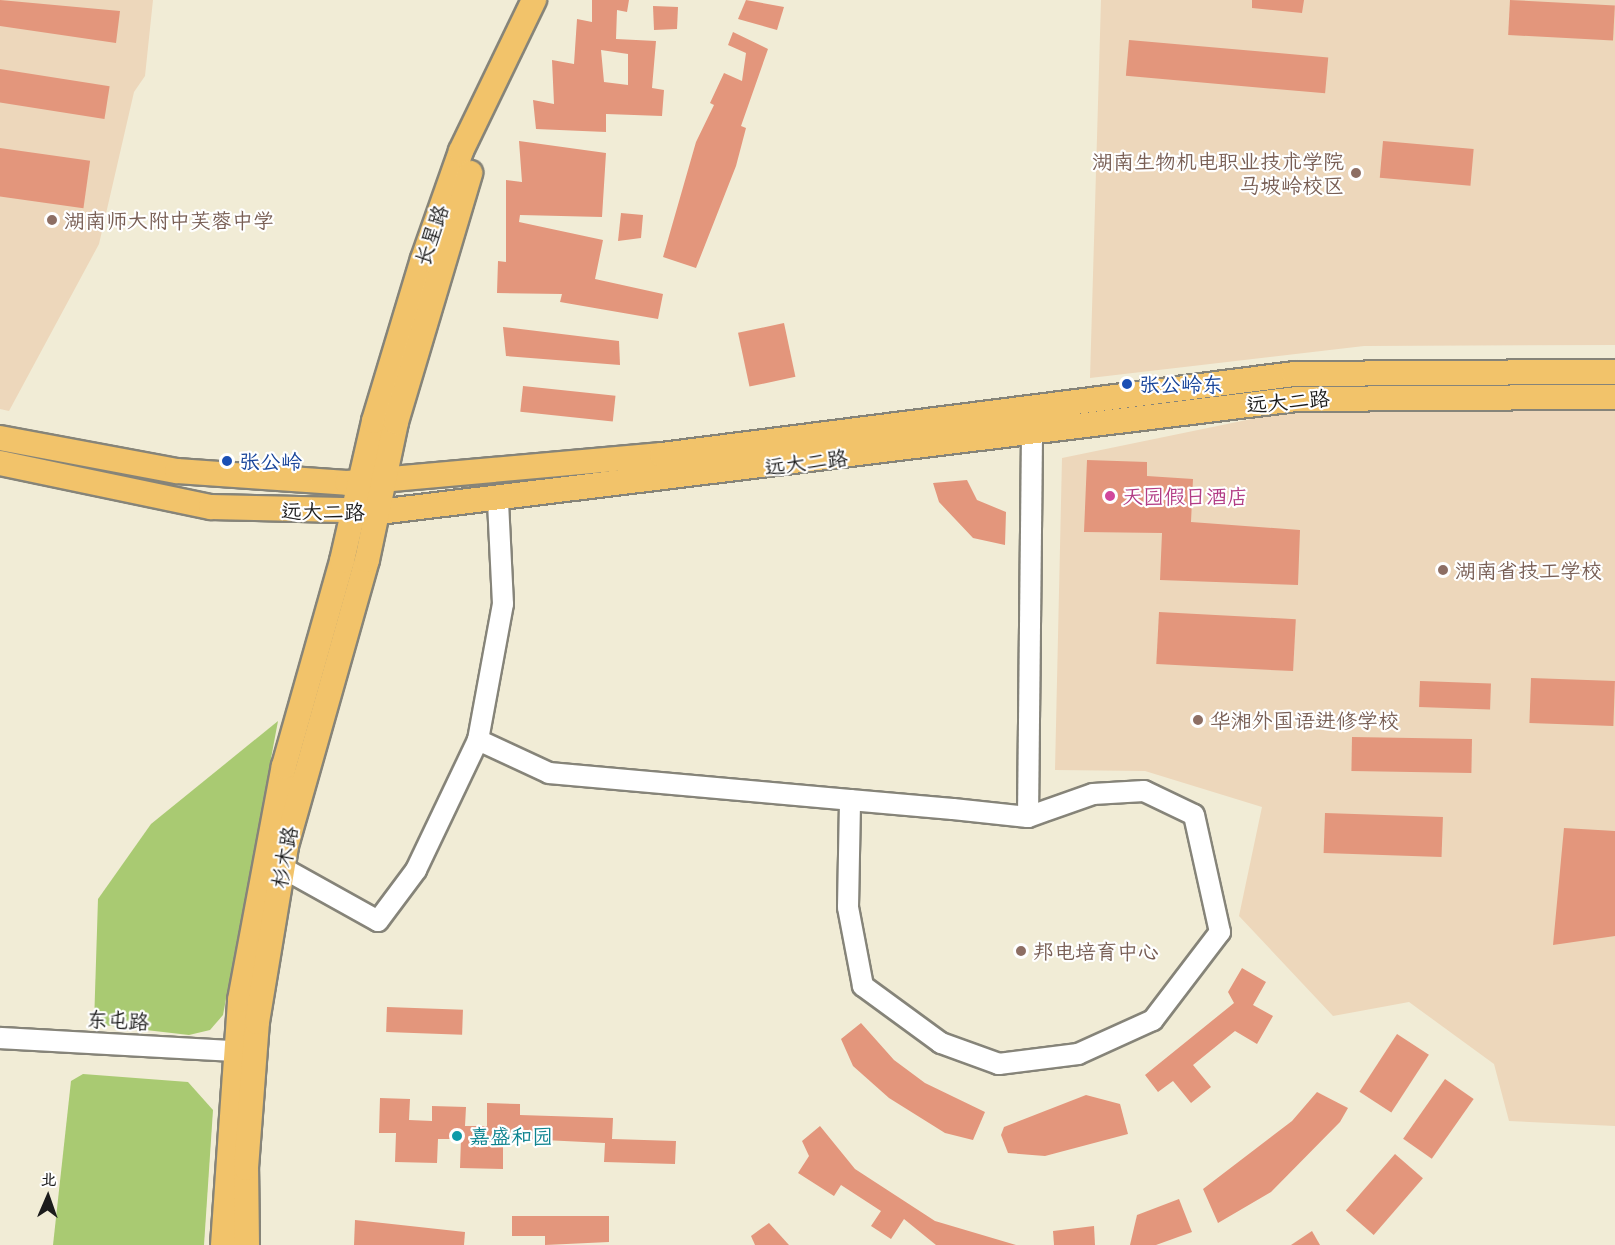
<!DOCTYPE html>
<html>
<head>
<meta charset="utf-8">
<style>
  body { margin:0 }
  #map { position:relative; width:1615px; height:1245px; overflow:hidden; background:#f1ecd6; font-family:Mali,"LXGW WenKai TC",sans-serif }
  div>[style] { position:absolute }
  .built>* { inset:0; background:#edd7bb }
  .green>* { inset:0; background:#a9ca72 }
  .building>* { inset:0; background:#e3967c; transform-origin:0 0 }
  .roads { filter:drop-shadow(2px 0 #868479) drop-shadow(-2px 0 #868479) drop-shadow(0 2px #868479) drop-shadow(0 -2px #868479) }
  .minor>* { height:20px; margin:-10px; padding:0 10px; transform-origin:10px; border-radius:10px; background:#fff }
  .major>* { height:24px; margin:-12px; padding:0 12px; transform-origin:12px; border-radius:12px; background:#f2c36a }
  .dots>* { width:16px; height:16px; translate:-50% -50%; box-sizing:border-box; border:3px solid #fff; border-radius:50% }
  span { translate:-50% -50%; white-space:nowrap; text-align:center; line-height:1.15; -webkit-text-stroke:4.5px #fff; paint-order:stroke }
  .education-label { font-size:21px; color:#785e54 }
  .right { translate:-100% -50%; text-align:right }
  .left { translate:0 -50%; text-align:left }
  .street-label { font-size:21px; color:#1c1c1c }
  .transit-label { font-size:21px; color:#164399 }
  .hotel-label { font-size:21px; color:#b23c85 }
  .culture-label { font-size:21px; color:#0d838f }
  .north { position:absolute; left:18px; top:1167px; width:60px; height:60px; -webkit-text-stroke:4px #fff; paint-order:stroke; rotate:2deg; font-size:16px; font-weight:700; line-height:24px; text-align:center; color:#1c1c1c }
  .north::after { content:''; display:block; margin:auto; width:21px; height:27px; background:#1c1c1c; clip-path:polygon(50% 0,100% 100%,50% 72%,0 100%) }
</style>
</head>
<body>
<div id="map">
  <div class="built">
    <i style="clip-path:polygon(0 0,153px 0,145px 76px,134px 92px,99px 244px,9px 411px,0 409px)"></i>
    <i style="clip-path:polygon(1101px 0,1615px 0,1615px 345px,1364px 346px,1090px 378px)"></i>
    <i style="clip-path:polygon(1363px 396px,1615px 409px,1615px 1126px,1509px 1121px,1494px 1064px,1409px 1002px,1333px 1016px,1239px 916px,1262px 807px,1145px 771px,1055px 770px,1062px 458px)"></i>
  </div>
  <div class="green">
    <i style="clip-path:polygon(278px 721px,223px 1015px,210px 1030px,189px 1035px,94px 1024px,98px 899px,151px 824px)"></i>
    <i style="clip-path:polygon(83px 1074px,188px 1082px,213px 1110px,204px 1245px,53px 1245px,71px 1081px)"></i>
  </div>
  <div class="building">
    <i style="clip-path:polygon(0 0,120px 11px,116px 43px,0 26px)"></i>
    <i style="clip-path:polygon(evenodd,592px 0,629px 0,627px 12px,617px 10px,616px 39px,656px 41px,652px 88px,664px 90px,662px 116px,606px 114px,606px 132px,536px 129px,533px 100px,554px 104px,552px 60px,574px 64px,577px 19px,592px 22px,592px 0,601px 50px,628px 54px,628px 85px,604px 82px,601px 50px)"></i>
    <i style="clip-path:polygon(746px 0,784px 7px,777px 30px,738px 19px)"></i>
    <i style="clip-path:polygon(1252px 0,1304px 0,1302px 13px,1252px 8px)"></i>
    <i style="left:1510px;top:0;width:105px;height:35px;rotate:3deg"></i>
    <i style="clip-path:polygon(653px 6px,678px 7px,677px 29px,654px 30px)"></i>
    <i style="clip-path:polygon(733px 32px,768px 49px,741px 126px,746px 128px,736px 166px,696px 268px,663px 257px,696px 142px,714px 105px,710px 103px,724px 73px,742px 81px,746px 53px,728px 45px)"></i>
    <i style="left:1129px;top:40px;width:200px;height:36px;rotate:5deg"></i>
    <i style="left:0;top:69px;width:111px;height:33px;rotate:9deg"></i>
    <i style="clip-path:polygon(519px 141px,606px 153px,602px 217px,520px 215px,519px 222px,603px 240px,595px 279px,663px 294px,658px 319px,560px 302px,562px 294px,497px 293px,498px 261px,506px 262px,506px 180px,522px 182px)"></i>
    <i style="left:1383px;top:141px;width:91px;height:37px;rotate:5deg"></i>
    <i style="left:0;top:148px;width:91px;height:48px;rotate:8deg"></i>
    <i style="clip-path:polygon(621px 213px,643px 215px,641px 238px,618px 241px)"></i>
    <i style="left:784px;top:323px;width:55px;height:47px;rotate:78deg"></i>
    <i style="clip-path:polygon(503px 327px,619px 341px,620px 365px,506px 356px)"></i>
    <i style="left:523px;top:386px;width:93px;height:26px;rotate:6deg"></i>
    <i style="clip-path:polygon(1087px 460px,1147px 462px,1147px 476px,1193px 479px,1191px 522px,1300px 530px,1298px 585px,1160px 580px,1162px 533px,1084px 532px)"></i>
    <i style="clip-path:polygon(967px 480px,977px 500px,1006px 512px,1005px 545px,973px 538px,939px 502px,933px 483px)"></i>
    <i style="left:1159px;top:612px;width:137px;height:52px;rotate:3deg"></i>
    <i style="left:1531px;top:678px;width:84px;height:45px;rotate:2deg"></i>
    <i style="left:1420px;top:681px;width:71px;height:26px;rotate:2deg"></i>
    <i style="left:1352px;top:737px;width:120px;height:34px;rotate:1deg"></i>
    <i style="left:1325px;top:813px;width:118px;height:40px;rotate:2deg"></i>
    <i style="clip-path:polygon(1564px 828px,1615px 831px,1615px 936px,1553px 945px)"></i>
    <i style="clip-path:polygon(1242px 968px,1266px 982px,1253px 1005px,1273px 1016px,1257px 1044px,1235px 1031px,1193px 1065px,1211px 1087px,1191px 1103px,1173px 1081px,1158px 1092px,1145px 1075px,1234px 1003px,1228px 992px)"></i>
    <i style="left:387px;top:1007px;width:76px;height:25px;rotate:2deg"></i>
    <i style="clip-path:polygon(861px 1023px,894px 1060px,925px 1083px,985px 1112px,973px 1140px,945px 1133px,889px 1098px,853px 1066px,841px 1039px)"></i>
    <i style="left:1397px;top:1034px;width:38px;height:69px;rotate:33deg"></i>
    <i style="left:1445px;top:1079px;width:35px;height:73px;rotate:35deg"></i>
    <i style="clip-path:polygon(1317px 1092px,1348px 1108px,1340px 1122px,1271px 1192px,1218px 1223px,1203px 1189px,1292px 1121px)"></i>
    <i style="clip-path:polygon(1086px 1095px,1120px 1104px,1128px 1134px,1045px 1156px,1008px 1153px,1001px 1135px,1004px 1127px)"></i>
    <i style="clip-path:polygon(380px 1098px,410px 1099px,409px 1120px,432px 1121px,432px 1106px,466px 1107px,465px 1126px,487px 1126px,487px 1103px,520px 1104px,520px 1115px,613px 1118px,612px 1139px,676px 1141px,675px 1164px,604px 1162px,605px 1143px,503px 1138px,503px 1169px,460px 1168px,461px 1139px,438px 1139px,437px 1163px,395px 1162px,396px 1133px,379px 1133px)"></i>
    <i style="clip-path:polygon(820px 1126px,855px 1169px,935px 1221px,1016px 1245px,936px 1245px,904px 1219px,891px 1239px,871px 1226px,881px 1211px,841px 1185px,834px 1196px,798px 1173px,809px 1156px,802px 1141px)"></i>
    <i style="left:1395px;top:1154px;width:37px;height:75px;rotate:41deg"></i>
    <i style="clip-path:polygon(1179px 1199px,1192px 1232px,1156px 1245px,1130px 1245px,1137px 1215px)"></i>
    <i style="clip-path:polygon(512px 1216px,609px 1216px,609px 1242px,545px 1245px,545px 1236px,512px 1236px)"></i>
    <i style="clip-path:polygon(355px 1220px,465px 1232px,464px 1245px,354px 1245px)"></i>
    <i style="clip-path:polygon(769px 1223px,789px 1245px,755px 1245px,751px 1236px)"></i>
    <i style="clip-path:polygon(1094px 1226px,1095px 1245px,1054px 1245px,1053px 1231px)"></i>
    <i style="clip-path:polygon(1312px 1231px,1320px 1245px,1291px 1245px)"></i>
  </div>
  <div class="roads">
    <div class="minor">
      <i style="left:478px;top:740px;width:78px;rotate:24.9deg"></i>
      <i style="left:549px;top:773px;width:302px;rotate:5.1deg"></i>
      <i style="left:850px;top:800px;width:103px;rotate:5deg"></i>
      <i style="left:953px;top:809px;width:75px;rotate:6.1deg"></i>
      <i style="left:1028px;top:817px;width:69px;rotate:-19.5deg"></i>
      <i style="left:1093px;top:794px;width:51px;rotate:-3.4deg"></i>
      <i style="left:1144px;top:791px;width:55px;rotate:25.6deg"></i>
      <i style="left:1194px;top:815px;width:120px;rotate:77.5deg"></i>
      <i style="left:1220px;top:932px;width:111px;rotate:127.3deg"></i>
      <i style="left:1153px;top:1020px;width:82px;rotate:155.6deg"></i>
      <i style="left:1078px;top:1054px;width:80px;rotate:172.8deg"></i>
      <i style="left:999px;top:1064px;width:62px;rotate:-160.1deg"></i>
      <i style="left:941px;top:1043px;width:97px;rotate:-143.8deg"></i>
      <i style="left:863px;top:986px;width:80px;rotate:-100.8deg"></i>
      <i style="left:848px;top:907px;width:107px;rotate:-88.9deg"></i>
      <i style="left:1028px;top:817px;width:385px;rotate:-89.4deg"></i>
      <i style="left:281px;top:867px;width:111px;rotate:29.1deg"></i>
      <i style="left:378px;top:921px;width:64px;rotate:-53.3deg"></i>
      <i style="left:416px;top:870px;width:144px;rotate:-64.5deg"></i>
      <i style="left:478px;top:740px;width:138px;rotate:-79.6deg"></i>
      <i style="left:503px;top:604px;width:102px;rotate:-92.8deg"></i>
      <i style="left:0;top:1038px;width:234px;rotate:3.2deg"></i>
    </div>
    <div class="major">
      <i style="left:0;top:438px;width:180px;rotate:10.6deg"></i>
      <i style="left:177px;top:471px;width:170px;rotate:4deg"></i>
      <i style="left:347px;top:483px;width:316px;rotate:-5.1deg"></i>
      <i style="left:662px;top:455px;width:637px;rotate:-7.3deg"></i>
      <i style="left:1294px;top:374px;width:321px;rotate:-0.4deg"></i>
      <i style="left:0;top:463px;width:216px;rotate:11.8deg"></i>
      <i style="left:211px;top:507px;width:176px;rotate:1.3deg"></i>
      <i style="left:387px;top:511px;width:917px;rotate:-7.02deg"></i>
      <i style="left:1297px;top:399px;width:318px;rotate:-0.4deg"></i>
      <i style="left:223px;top:1245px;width:246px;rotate:-86deg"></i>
      <i style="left:240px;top:1000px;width:238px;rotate:-79.4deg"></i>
      <i style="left:284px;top:766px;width:213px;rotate:-74.2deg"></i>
      <i style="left:342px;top:561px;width:144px;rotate:-77.1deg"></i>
      <i style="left:374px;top:421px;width:169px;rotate:-73.2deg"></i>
      <i style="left:423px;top:259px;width:114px;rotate:-70.6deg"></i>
      <i style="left:461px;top:151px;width:168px;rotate:-64.2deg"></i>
      <i style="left:247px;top:1245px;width:77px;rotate:-90.7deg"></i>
      <i style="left:246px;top:1168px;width:146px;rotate:-85.7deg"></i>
      <i style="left:257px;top:1022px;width:178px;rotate:-80.6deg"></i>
      <i style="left:286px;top:846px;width:297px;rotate:-74.2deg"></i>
      <i style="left:367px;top:560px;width:141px;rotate:-78.1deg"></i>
      <i style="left:396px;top:422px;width:260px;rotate:-73.4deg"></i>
    </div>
  </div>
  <div class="dots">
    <i style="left:1356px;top:173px;background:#8d6e63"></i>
    <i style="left:52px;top:220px;background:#8d6e63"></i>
    <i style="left:1127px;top:384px;background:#1a4fb4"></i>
    <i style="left:227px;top:461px;background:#1a4fb4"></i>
    <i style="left:1110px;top:496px;background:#d1479c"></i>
    <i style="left:1443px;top:570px;background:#8d6e63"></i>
    <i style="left:1198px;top:720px;background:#8d6e63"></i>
    <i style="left:1021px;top:951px;background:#8d6e63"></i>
    <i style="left:457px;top:1136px;background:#0f9aa8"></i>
  </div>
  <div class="education-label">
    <span class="right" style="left:1344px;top:173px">湖南生物机电职业技术学院<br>马坡岭校区</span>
    <span class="left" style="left:64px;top:220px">湖南师大附中芙蓉中学</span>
    <span class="left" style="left:1455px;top:570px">湖南省技工学校</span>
    <span class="left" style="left:1210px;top:720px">华湘外国语进修学校</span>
    <span class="left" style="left:1033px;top:951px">邦电培育中心</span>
  </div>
  <div class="street-label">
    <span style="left:431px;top:235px;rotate:-71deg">长星路</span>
    <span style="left:1288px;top:401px;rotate:-5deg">远大二路</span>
    <span style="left:806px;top:462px;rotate:-7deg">远大二路</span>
    <span style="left:323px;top:511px;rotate:1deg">远大二路</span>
    <span style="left:284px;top:857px;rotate:-79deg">杉木路</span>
    <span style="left:118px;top:1020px;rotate:3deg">东屯路</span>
  </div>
  <div class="transit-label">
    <span class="left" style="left:1139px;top:384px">张公岭东</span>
    <span class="left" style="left:239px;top:461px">张公岭</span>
  </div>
  <div class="hotel-label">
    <span class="left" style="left:1122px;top:496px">天园假日酒店</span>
  </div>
  <div class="culture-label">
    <span class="left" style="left:469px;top:1136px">嘉盛和园</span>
  </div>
  <div class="north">北</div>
</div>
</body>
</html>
